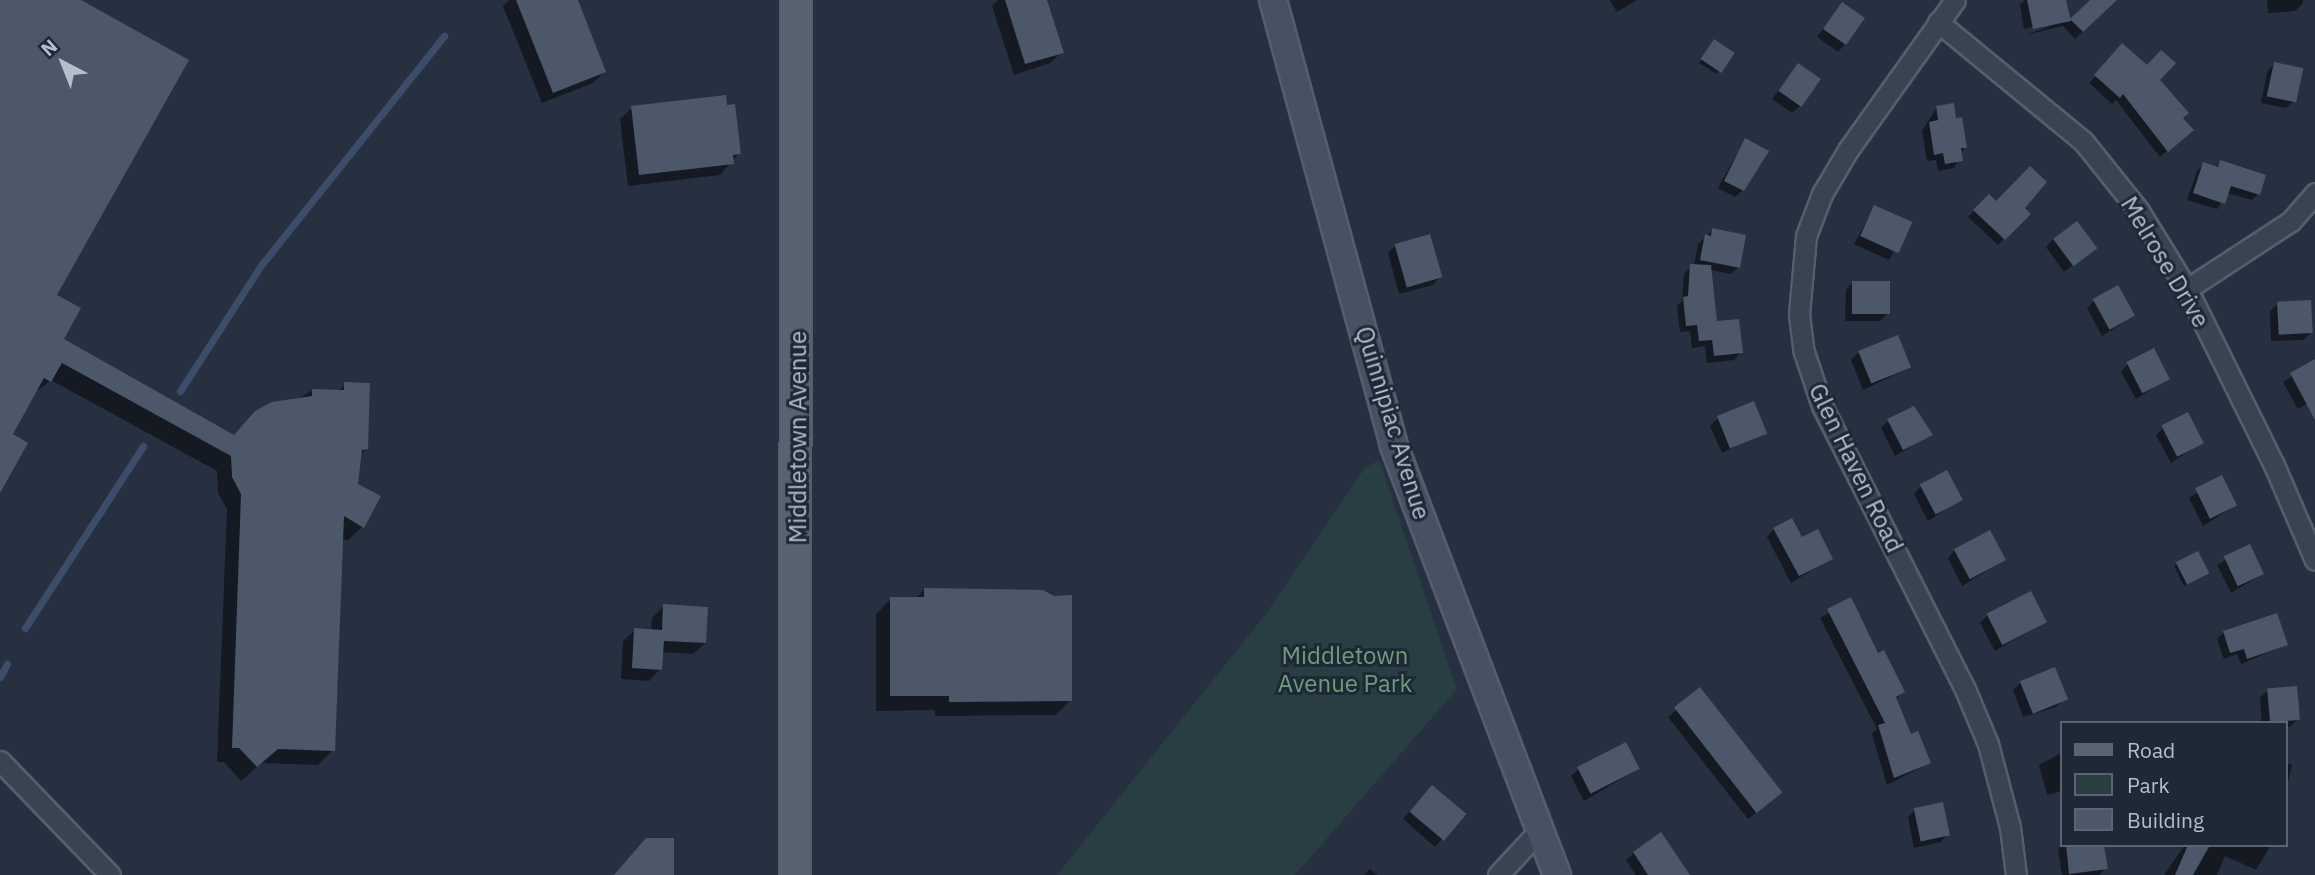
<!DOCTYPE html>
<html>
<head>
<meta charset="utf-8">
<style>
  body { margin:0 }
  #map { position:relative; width:2315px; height:875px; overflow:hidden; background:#263041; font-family:"IBM Plex Sans",sans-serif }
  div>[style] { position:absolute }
  .green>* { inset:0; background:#283e42 }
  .shadow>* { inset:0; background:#0007 }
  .stream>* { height:7px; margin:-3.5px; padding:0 3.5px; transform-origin:3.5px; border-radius:3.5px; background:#3c4d6a }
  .building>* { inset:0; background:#4c576a; transform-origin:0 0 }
  .roads { filter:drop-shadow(2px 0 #555e6b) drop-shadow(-2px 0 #555e6b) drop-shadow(0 2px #555e6b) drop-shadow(0 -2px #555e6b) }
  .street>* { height:19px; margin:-9.5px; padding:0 9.5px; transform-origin:9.5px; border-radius:9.5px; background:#3a4351 }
  .secondary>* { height:26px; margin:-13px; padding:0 13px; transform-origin:13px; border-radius:13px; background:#485164 }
  .primary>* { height:30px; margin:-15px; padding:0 15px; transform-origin:15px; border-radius:15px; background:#586271 }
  span { translate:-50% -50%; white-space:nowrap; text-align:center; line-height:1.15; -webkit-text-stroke:6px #1f2836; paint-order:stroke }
  .street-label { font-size:24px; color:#b7becb }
  .park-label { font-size:24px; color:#6e9c7b }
  .legend { position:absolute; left:2060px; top:721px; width:228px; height:126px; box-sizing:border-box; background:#1f2836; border:2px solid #5c6472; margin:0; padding:9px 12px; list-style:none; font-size:21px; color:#b7becb }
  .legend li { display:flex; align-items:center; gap:14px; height:35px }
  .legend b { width:35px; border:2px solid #5c6472 }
  .north { position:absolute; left:28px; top:28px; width:70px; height:70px; -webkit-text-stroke:5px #1f2836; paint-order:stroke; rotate:318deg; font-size:19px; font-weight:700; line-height:28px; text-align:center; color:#b7becb }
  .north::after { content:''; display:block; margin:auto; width:24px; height:32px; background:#b7becb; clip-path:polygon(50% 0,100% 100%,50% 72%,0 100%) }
</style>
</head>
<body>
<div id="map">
  <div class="green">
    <i style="clip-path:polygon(1379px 460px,1457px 689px,1295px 875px,1057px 875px,1265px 615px,1364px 469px)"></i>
  </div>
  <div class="shadow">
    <i style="clip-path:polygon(0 0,77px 0,55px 296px,61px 340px,233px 437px,313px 390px,338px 391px,345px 384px,366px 449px,359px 456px,356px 485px,362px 527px,347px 541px,341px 538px,333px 750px,318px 765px,261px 763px,241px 781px,224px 762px,217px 762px,227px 509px,218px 493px,217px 471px,51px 380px,32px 395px,10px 435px,0 490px)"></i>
    <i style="clip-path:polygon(509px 0,576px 0,604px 72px,593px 83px,542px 103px,503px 6px)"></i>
    <i style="clip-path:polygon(998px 0,1045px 0,1062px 52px,1050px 63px,1014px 75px,992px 6px)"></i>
    <i style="clip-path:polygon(1610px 0,1637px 0,1617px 12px)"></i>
    <i style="clip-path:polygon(2025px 0,2065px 0,2069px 22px,2092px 0,2103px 0,2109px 6px,2075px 39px,2063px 26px,2026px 35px,2063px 21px,2024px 29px,2020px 5px)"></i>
    <i style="clip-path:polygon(2267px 0,2303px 0,2303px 3px,2295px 11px,2268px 13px)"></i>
    <i style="clip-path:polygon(1842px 4px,1845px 44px,1838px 52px,1817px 37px)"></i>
    <i style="clip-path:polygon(1711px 45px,1732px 53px,1717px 74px,1699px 63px)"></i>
    <i style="clip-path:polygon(2116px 53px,2158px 80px,2181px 118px,2184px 136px,2160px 157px,2116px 100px,2112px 104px,2089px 83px)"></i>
    <i style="clip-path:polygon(2274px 64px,2294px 101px,2286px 108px,2261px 103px,2267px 72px)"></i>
    <i style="clip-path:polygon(1798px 66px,1800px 106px,1792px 113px,1772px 99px)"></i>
    <i style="clip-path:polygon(1937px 107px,1955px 120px,1965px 147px,1954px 168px,1938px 171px,1936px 160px,1927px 161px,1922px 131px)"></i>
    <i style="clip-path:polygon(632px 108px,739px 153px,720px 175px,628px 186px,620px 119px)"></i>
    <i style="clip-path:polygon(1745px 140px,1743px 190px,1735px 197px,1718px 188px)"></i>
    <i style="clip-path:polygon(2221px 162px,2258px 194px,2252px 200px,2227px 193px,2217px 209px,2187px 200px,2197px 171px,2204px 164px,2215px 168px)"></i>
    <i style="clip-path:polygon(1989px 196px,1996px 203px,2022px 208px,2028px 214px,1998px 245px,1968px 217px)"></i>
    <i style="clip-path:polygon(1874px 208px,1909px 223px,1889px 260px,1854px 244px)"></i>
    <i style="clip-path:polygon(1713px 230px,1739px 267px,1731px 274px,1710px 270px,1716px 323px,1741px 352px,1734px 360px,1707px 363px,1705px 346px,1692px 348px,1690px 331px,1680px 332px,1677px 306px,1682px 301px,1684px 273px,1694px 266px,1698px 244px)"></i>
    <i style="clip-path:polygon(2053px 239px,2095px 248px,2064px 272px,2046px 247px)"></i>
    <i style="clip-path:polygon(1395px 246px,1440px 277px,1433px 285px,1399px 294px,1388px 253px)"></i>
    <i style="clip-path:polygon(1853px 282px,1888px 313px,1880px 321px,1845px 321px,1846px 290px)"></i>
    <i style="clip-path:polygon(2095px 300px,2133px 316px,2102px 336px,2087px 308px)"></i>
    <i style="clip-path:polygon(2278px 303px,2311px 333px,2303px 340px,2271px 341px,2270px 311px)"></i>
    <i style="clip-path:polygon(1859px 352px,1909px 368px,1863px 390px,1851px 360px)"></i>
    <i style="clip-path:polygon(2315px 361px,2315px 399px,2298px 409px,2283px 382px)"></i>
    <i style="clip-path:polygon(2128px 364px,2168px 378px,2136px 399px,2121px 372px)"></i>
    <i style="clip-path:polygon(1718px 418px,1765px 432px,1722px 453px,1710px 426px)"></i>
    <i style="clip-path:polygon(1888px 421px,1930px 435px,1895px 456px,1881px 428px)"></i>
    <i style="clip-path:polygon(2163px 428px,2202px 442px,2171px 463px,2156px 435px)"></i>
    <i style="clip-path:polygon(2221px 478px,2235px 506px,2203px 526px,2189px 498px)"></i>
    <i style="clip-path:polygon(1921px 486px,1960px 500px,1928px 521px,1914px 494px)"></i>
    <i style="clip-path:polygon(1774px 529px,1801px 540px,1831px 558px,1791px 583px,1767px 537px)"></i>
    <i style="clip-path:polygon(2249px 546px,2262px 574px,2231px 593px,2217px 565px)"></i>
    <i style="clip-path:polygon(1955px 550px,2004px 560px,1962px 586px,1948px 558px)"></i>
    <i style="clip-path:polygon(2178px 563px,2207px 573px,2184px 586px,2174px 566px)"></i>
    <i style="clip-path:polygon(925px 589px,1071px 700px,1055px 715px,935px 716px,935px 710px,876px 711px,876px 614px,891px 599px,915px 599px)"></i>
    <i style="clip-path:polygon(1851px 600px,1877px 656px,1903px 692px,1895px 700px,1910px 736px,1929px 763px,1887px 785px,1872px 734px,1877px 729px,1820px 618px)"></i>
    <i style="clip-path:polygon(664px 606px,705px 643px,693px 654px,661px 652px,660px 669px,649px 681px,621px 679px,623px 641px,635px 630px,651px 631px,652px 618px)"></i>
    <i style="clip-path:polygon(1988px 615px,2043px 623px,1995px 651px,1980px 623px)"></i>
    <i style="clip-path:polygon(2224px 632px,2286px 645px,2241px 664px,2237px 654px,2224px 659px,2217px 639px)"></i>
    <i style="clip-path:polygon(2021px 682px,2064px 699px,2056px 707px,2023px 717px,2013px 690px)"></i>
    <i style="clip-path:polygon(2268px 690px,2298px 719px,2290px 727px,2262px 723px,2260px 697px)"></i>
    <i style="clip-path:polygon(1676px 710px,1773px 799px,1748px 819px,1668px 717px)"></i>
    <i style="clip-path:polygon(2061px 753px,2061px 791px,2047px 795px,2039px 765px)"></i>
    <i style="clip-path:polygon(2285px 763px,2292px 764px,2285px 796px)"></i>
    <i style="clip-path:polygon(1579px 769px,1638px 769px,1584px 801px,1571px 776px)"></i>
    <i style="clip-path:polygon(1425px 794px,1442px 839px,1435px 847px,1403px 819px)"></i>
    <i style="clip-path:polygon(1915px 810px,1948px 834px,1941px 842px,1914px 848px,1908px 817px)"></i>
    <i style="clip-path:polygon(2062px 845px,2095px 845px,2106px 868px,2099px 875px,2062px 875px,2058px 849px)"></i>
    <i style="clip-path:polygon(2185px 845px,2271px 845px,2256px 870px,2225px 856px,2217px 875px,2164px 875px)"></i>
    <i style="clip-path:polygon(1634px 853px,1677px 875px,1636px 875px,1626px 860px)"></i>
    <i style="clip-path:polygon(1370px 869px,1377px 875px,1364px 875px)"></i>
  </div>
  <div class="stream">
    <i style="left:180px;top:391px;width:151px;rotate:-57.2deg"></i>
    <i style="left:262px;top:264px;width:292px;rotate:-51.4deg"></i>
    <i style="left:25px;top:628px;width:217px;rotate:-57deg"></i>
    <i style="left:0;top:677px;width:15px;rotate:-62deg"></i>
  </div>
  <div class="building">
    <i style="clip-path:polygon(0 0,81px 0,189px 60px,57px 295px,81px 308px,64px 339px,234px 435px,255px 411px,272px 402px,312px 396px,312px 389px,344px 390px,344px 382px,370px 383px,368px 449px,362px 450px,358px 484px,381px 496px,364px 528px,344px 516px,335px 751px,278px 749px,257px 767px,239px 748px,232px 748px,241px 494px,232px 477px,231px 456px,62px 363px,51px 382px,44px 378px,13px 434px,28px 443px,0 493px)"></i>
    <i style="clip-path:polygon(516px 0,578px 0,606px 72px,553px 93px)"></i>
    <i style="clip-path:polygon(1005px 0,1047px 0,1064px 53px,1025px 64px)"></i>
    <i style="clip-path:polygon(2027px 0,2066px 0,2071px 21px,2033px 29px)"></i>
    <i style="clip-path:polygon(2090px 0,2117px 0,2083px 32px,2070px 19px)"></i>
    <i style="left:1842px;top:2px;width:28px;height:33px;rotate:35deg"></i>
    <i style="left:1714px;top:39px;width:25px;height:24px;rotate:34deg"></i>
    <i style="clip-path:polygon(2122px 43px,2147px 65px,2161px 50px,2176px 63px,2160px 80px,2189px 113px,2183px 118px,2194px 130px,2168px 152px,2123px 94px,2120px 98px,2094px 75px)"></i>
    <i style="left:2274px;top:62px;width:30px;height:35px;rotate:12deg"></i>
    <i style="left:1798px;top:63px;width:28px;height:34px;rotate:35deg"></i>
    <i style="clip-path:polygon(726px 95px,727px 105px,735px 104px,741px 154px,733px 155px,734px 164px,639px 175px,631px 106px)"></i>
    <i style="clip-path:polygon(1954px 103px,1956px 118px,1962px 117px,1967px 148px,1961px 148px,1963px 161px,1945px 164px,1943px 153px,1934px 155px,1929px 122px,1938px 120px,1936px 106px)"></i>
    <i style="clip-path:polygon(1745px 138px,1769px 151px,1744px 191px,1724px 181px)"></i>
    <i style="clip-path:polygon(2220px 160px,2266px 175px,2260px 195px,2231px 186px,2225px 204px,2193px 193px,2203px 162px,2218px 167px)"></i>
    <i style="clip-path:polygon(2030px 166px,2047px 182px,2025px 208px,2031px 214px,2005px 240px,1973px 210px,1989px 194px,1996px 201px)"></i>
    <i style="left:1874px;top:205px;width:42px;height:34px;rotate:24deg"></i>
    <i style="left:2077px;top:221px;width:34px;height:30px;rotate:53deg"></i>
    <i style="clip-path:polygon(1712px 228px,1746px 235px,1740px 268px,1700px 260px,1705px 234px,1711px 236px)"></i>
    <i style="left:1430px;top:234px;width:45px;height:37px;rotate:74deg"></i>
    <i style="clip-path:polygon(1690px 264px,1711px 265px,1717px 321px,1739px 319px,1743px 353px,1714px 356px,1712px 340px,1699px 341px,1697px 325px,1686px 326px,1683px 297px,1688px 296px)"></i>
    <i style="left:1852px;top:281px;width:38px;height:33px"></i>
    <i style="left:2118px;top:285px;width:35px;height:29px;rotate:61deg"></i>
    <i style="left:2311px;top:300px;width:33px;height:34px;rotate:87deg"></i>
    <i style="left:1898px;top:335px;width:35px;height:43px;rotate:68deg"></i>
    <i style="left:2154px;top:348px;width:35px;height:31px;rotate:63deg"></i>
    <i style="clip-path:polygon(2315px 359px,2315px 420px,2290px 373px)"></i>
    <i style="left:1754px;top:401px;width:35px;height:40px;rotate:68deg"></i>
    <i style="clip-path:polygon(1914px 406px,1933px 435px,1903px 450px,1887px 419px)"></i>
    <i style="left:2188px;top:412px;width:35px;height:30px;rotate:63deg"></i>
    <i style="left:1947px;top:470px;width:34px;height:31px;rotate:62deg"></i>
    <i style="left:2222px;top:475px;width:34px;height:30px;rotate:64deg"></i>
    <i style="clip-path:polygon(1792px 518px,1802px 537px,1818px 529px,1833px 559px,1799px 576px,1773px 528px)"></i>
    <i style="left:1990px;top:530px;width:34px;height:41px;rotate:62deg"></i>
    <i style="left:2250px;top:544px;width:33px;height:29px;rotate:65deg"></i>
    <i style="left:2198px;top:551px;width:25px;height:25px;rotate:63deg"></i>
    <i style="clip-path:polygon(924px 588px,1043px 590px,1054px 596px,1072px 595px,1072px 701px,949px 702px,949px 696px,890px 696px,890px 597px,924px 597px)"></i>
    <i style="left:2031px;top:591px;width:35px;height:50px;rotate:63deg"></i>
    <i style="clip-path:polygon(1851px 597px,1878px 653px,1884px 650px,1905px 692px,1896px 697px,1911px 734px,1918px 731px,1931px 763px,1894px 778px,1878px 725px,1885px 723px,1827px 609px)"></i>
    <i style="clip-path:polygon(663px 604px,708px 607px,706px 643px,664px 641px,662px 670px,632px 668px,634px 628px,662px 630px)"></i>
    <i style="clip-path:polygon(2277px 613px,2288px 645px,2247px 659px,2244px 649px,2230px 653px,2223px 631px)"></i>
    <i style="left:2055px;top:667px;width:35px;height:38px;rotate:68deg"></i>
    <i style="left:2297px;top:686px;width:34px;height:30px;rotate:85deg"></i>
    <i style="left:1700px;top:687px;width:134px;height:33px;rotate:52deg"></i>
    <i style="left:1626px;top:742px;width:30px;height:55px;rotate:63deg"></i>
    <i style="left:1432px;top:785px;width:45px;height:35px;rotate:40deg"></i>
    <i style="left:1943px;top:802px;width:34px;height:30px;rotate:78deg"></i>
    <i style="clip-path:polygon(1661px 832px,1690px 875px,1648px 875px,1633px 852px)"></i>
    <i style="clip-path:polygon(646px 838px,674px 838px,674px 875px,614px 875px)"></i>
    <i style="clip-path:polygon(2066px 845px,2104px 845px,2108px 869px,2069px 874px)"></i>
    <i style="clip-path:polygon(2188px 845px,2210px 845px,2193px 875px,2175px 875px)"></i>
  </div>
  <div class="roads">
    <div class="street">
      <i style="left:1955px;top:0;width:184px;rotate:125.5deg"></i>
      <i style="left:1848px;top:150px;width:51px;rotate:120.6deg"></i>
      <i style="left:1822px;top:194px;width:45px;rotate:110.9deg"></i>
      <i style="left:1806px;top:236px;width:78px;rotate:95.1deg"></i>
      <i style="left:1799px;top:314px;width:38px;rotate:83deg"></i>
      <i style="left:1804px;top:352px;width:57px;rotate:71.6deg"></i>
      <i style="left:1822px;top:406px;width:317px;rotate:63.2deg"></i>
      <i style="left:1965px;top:689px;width:60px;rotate:67.3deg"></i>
      <i style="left:1988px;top:744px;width:86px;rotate:75.2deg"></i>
      <i style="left:2010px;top:827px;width:48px;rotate:82.9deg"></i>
      <i style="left:1938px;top:22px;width:188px;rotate:39.4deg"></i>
      <i style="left:2083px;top:141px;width:90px;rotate:51.3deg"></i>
      <i style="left:2139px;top:211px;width:92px;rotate:58.4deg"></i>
      <i style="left:2187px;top:289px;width:196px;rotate:63.7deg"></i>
      <i style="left:2274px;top:465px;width:103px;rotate:66.7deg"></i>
      <i style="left:2187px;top:289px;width:124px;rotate:-33.2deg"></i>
      <i style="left:2291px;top:221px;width:37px;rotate:-49deg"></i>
      <i style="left:0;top:761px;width:158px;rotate:46deg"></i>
      <i style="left:1498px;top:875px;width:59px;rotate:-47.1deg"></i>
    </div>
    <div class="secondary">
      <i style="left:1273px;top:0;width:462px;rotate:74.8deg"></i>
      <i style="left:1394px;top:446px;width:459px;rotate:69.2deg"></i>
    </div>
    <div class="primary">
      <i style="left:795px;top:875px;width:875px;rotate:-89.93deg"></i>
    </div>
  </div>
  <div class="street-label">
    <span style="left:2165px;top:262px;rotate:59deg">Melrose Drive</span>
    <span style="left:1393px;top:423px;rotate:73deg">Quinnipiac Avenue</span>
    <span style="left:798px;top:437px;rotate:-90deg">Middletown Avenue</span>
    <span style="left:1856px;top:468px;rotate:64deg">Glen Haven Road</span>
  </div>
  <div class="park-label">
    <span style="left:1345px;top:670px">Middletown<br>Avenue Park</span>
  </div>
  <ul class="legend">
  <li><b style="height:9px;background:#586271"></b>Road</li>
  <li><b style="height:19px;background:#283e42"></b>Park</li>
  <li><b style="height:19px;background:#4c576a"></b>Building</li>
  </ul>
  <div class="north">N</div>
</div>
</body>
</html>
